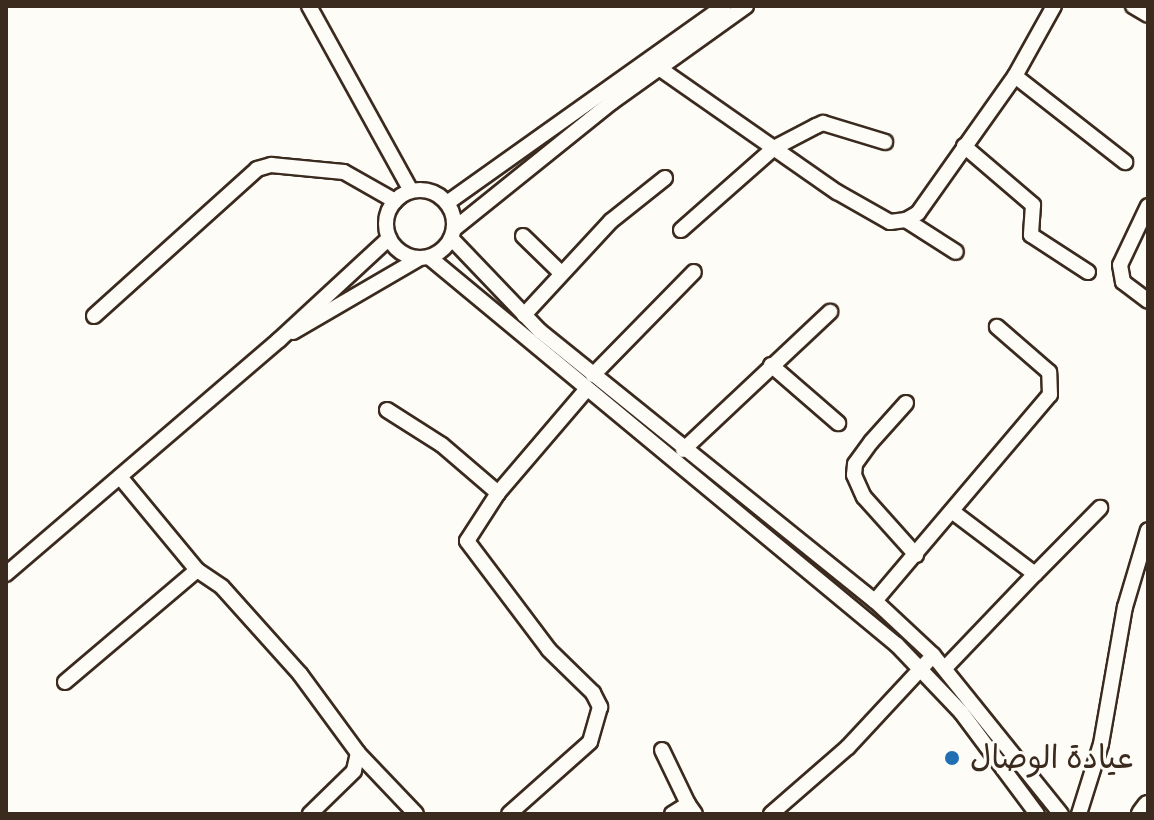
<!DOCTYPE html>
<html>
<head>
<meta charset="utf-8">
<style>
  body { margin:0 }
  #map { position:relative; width:1154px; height:820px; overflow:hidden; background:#fdfcf7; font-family:Caveat,"Playpen Sans Arabic",sans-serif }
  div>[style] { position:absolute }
  .roads { filter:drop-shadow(2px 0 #3b2a1e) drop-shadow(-2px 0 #3b2a1e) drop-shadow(0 2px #3b2a1e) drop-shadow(0 -2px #3b2a1e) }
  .street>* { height:14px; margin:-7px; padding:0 7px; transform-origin:7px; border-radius:7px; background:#fdfcf7 }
  .street>.ring { margin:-7px; padding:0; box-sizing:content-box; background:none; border:14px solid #fdfcf7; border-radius:50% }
  .secondary>* { height:20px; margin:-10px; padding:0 10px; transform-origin:10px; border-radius:10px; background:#fdfcf7 }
  .dots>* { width:22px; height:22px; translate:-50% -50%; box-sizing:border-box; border:4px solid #fdfcf7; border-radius:50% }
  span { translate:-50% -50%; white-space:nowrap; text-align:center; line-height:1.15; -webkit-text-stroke:6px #fdfcf7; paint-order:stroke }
  .poi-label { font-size:32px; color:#3b2a1e }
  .left { translate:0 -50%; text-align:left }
  .frame { position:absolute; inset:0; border:8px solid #3b2a1e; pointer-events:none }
</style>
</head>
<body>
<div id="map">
  <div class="roads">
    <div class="street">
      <i style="left:309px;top:6px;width:211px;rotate:61.1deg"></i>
      <i style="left:1133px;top:6px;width:17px;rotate:31deg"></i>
      <i style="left:659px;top:68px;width:217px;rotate:34.9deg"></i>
      <i style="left:837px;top:192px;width:61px;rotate:29.5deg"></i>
      <i style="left:890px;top:222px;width:16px;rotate:-7deg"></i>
      <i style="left:906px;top:220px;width:14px;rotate:-30deg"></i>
      <i style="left:918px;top:213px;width:168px;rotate:-54.7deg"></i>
      <i style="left:1015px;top:76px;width:80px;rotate:-60.9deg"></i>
      <i style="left:1015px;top:76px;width:140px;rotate:38deg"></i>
      <i style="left:964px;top:146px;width:91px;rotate:40.5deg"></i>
      <i style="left:1033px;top:205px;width:30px;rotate:94deg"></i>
      <i style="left:1031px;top:235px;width:68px;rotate:33deg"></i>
      <i class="ring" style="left:386px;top:190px;width:54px;height:54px"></i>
      <i style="left:447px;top:203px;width:340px;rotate:-35.4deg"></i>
      <i style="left:1148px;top:206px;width:65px;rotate:115.4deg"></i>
      <i style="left:1120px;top:265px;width:17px;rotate:80deg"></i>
      <i style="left:1123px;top:282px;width:31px;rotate:37deg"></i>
      <i style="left:906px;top:220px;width:59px;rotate:32.6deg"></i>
      <i style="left:454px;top:229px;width:203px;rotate:-38.8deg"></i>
      <i style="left:612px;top:102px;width:165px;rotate:-35.6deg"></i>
      <i style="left:681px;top:230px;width:124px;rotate:-41.4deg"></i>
      <i style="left:774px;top:148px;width:47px;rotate:-27.6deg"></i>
      <i style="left:816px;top:126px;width:8px;rotate:-23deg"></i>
      <i style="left:823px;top:123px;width:65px;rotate:17deg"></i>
      <i style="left:523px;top:236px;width:53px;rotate:44.2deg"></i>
      <i style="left:451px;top:238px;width:129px;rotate:46.3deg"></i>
      <i style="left:540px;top:331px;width:430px;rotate:38.9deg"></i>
      <i style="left:875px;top:601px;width:79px;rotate:43deg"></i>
      <i style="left:933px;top:655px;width:204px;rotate:51.2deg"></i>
      <i style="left:429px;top:257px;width:608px;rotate:39.66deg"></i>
      <i style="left:897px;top:645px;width:93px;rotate:46.3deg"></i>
      <i style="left:961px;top:712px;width:127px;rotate:53.3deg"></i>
      <i style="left:524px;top:315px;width:128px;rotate:-47.2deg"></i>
      <i style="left:611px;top:221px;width:69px;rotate:-38.5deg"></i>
      <i style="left:94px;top:316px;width:219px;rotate:-42deg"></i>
      <i style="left:257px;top:169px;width:15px;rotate:-16deg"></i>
      <i style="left:271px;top:165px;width:73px;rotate:5.5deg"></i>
      <i style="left:344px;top:172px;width:59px;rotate:29.6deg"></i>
      <i style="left:293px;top:332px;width:147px;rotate:-30.2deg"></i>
      <i style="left:771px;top:365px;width:89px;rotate:40.9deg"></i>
      <i style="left:593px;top:375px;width:144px;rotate:-45.6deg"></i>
      <i style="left:906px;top:403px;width:52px;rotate:131.9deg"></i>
      <i style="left:871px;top:442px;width:27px;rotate:126deg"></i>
      <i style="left:855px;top:464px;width:11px;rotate:95deg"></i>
      <i style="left:854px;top:475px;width:24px;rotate:66deg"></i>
      <i style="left:864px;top:497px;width:78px;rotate:48.1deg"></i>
      <i style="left:387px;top:410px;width:65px;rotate:32.5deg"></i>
      <i style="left:442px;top:445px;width:74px;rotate:40.6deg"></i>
      <i style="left:498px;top:493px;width:135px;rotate:-49.5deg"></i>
      <i style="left:683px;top:450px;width:202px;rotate:-43.2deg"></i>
      <i style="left:498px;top:493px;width:57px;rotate:122.9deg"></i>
      <i style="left:467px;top:541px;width:136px;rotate:53deg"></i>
      <i style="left:549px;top:650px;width:62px;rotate:44.3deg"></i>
      <i style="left:593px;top:693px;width:16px;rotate:63deg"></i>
      <i style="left:600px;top:707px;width:36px;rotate:106deg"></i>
      <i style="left:590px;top:742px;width:108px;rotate:138.4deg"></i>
      <i style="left:197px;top:570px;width:30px;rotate:34deg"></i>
      <i style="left:222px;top:587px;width:117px;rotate:48.1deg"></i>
      <i style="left:300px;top:674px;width:98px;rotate:53.7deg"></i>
      <i style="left:358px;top:753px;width:18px;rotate:103deg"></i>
      <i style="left:354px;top:771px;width:62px;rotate:135.7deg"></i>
      <i style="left:6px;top:574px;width:360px;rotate:-40.6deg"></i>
      <i style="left:279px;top:340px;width:150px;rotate:-42.8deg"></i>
      <i style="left:1035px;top:574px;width:93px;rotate:-45.4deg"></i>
      <i style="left:875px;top:601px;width:270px;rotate:-49.7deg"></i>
      <i style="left:1050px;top:395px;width:23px;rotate:-92deg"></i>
      <i style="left:1049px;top:372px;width:69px;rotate:-139.1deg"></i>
      <i style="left:946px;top:667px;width:129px;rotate:-46.3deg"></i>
      <i style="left:1035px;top:574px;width:103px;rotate:-142.9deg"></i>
      <i style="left:65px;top:682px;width:173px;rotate:-40.3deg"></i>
      <i style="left:197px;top:570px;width:121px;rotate:-129.6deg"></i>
      <i style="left:662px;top:750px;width:60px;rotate:64.3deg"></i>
      <i style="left:358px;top:753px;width:84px;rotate:46.4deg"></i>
      <i style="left:672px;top:814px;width:19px;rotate:-32deg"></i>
      <i style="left:688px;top:804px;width:12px;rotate:55deg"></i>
      <i style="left:771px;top:814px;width:102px;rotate:-41deg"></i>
      <i style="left:848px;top:747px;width:117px;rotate:-47.1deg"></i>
      <i style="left:1079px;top:814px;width:73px;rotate:-72.6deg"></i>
      <i style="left:1101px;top:744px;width:139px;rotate:-80.1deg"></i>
      <i style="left:1125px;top:607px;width:80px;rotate:-73.4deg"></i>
    </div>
    <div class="secondary">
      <i style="left:1142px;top:814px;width:10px;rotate:-53deg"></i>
    </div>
  </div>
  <div class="dots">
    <i style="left:952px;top:758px;background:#1f6fb2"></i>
  </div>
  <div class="poi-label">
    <span class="left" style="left:970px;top:758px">عيادة الوصال</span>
  </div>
  <div class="frame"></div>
</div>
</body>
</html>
